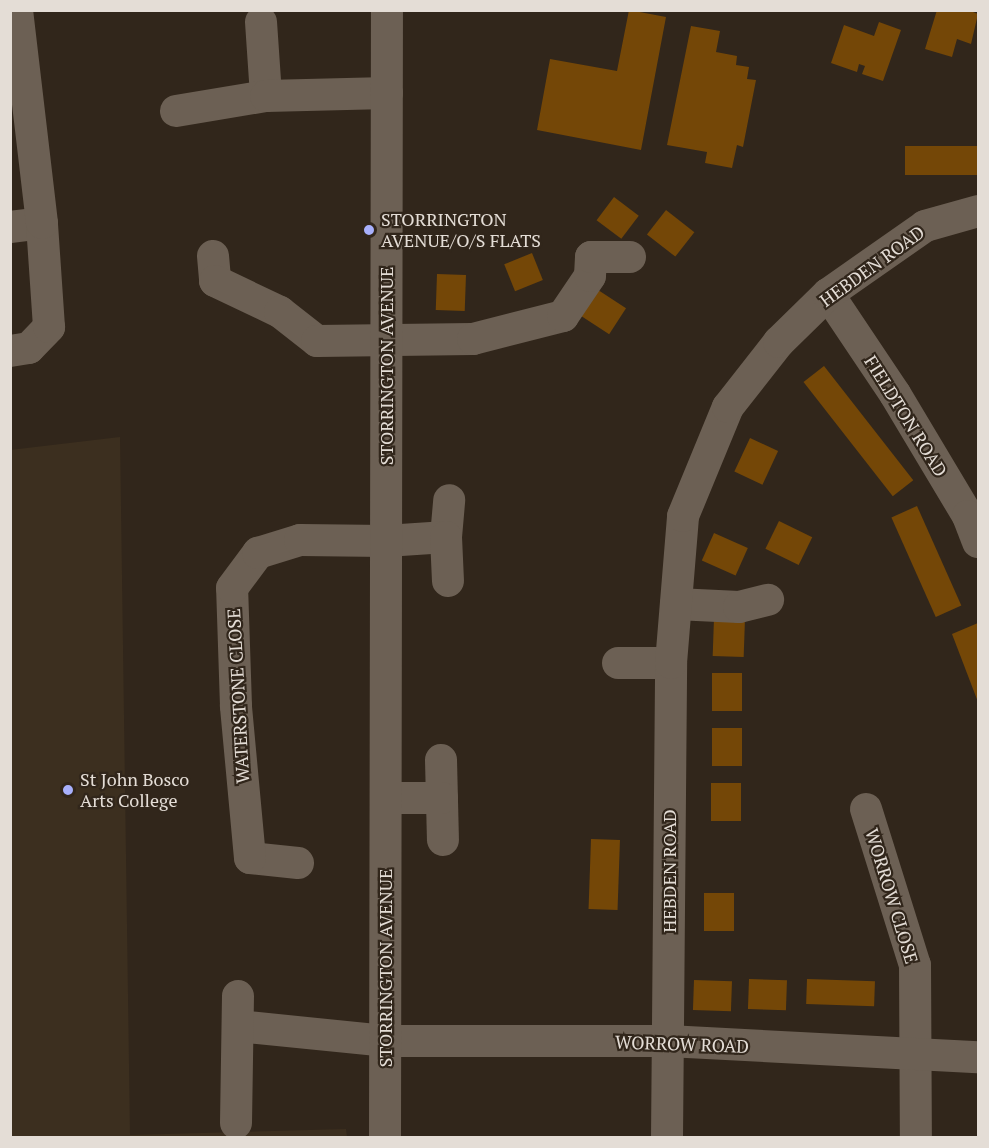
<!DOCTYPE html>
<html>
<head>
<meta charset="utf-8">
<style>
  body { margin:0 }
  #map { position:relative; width:989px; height:1148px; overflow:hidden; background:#31261b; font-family:"PT Serif",serif }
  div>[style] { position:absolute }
  .built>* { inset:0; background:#3c2f1f }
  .building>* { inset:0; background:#744707; transform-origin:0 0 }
  .minor>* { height:32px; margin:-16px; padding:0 16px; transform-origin:16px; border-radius:16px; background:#6c6054 }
  .dots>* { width:16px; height:16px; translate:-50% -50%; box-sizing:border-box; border:3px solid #31261b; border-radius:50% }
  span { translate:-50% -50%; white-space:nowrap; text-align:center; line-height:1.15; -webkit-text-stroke:4.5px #31261b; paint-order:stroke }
  .poi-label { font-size:18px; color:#e4ddd6 }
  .left { translate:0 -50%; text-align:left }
  .street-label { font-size:18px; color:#e4ddd6 }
  .frame { position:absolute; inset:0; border:12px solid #e4ddd6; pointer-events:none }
</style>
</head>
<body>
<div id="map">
  <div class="built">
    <i style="clip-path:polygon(120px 437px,130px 1135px,346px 1129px,347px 1137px,11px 1137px,10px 450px)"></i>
  </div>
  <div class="building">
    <i style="clip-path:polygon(629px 10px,666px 17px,641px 150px,537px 130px,550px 59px,617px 71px)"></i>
    <i style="clip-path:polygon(937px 10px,968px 10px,978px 14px,971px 44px,957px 39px,952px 57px,925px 49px)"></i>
    <i style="clip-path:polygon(879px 22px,901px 30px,883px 81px,862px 74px,865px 66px,859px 64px,857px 72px,831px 63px,844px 25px,874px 36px)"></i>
    <i style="clip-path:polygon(691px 26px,720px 31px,716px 52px,737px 56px,736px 65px,749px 67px,747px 79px,756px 80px,743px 147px,737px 145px,732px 168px,705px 163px,707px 152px,667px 145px)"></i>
    <i style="left:978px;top:146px;width:29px;height:73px;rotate:90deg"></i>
    <i style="left:614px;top:197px;width:31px;height:29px;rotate:37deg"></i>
    <i style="left:666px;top:210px;width:36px;height:31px;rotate:38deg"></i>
    <i style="left:532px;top:253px;width:29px;height:30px;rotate:68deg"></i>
    <i style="left:437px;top:274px;width:29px;height:36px;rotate:2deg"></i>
    <i style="left:595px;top:288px;width:37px;height:31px;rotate:33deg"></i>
    <i style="left:824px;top:366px;width:145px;height:26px;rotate:52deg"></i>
    <i style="left:750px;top:438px;width:31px;height:37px;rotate:25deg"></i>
    <i style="left:917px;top:506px;width:109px;height:28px;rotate:66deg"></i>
    <i style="left:779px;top:521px;width:37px;height:31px;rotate:26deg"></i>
    <i style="left:714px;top:533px;width:37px;height:30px;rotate:24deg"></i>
    <i style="left:714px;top:618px;width:31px;height:38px;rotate:2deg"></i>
    <i style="clip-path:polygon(978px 623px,978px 702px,952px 634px)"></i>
    <i style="left:712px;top:673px;width:30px;height:38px"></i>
    <i style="left:712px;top:728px;width:30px;height:38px"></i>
    <i style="left:711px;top:783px;width:30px;height:38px"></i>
    <i style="left:591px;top:839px;width:29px;height:70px;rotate:2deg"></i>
    <i style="left:704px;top:893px;width:30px;height:38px"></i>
    <i style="left:749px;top:979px;width:38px;height:30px;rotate:2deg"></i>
    <i style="left:807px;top:979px;width:68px;height:25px;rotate:2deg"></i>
    <i style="left:694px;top:980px;width:38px;height:30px;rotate:2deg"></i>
  </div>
  <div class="minor">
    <i style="left:261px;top:22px;width:74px;rotate:86.1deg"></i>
    <i style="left:176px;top:111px;width:91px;rotate:-9.5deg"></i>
    <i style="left:266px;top:96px;width:121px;rotate:-1.4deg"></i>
    <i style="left:10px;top:227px;width:32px;rotate:-7deg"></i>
    <i style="left:213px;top:256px;width:25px;rotate:85deg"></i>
    <i style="left:215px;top:281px;width:72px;rotate:25.5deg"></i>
    <i style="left:280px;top:312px;width:47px;rotate:38.1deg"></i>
    <i style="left:317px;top:341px;width:156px;rotate:-0.7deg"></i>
    <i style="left:473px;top:339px;width:93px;rotate:-14.3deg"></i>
    <i style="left:563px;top:316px;width:48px;rotate:-56deg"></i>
    <i style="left:590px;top:276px;width:19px;rotate:-87deg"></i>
    <i style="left:591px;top:257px;width:39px"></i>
    <i style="left:828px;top:294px;width:120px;rotate:56.2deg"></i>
    <i style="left:895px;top:394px;width:142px;rotate:59.1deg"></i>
    <i style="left:968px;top:516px;width:28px;rotate:69deg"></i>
    <i style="left:10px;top:351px;width:19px;rotate:-9deg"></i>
    <i style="left:29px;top:348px;width:29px;rotate:-46deg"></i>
    <i style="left:49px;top:327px;width:104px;rotate:-93.9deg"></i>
    <i style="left:42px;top:223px;width:214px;rotate:-96.7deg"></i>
    <i style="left:446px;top:537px;width:37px;rotate:-85deg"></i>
    <i style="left:676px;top:604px;width:63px;rotate:2.7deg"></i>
    <i style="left:739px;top:607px;width:30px;rotate:-14deg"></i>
    <i style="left:618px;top:663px;width:53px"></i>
    <i style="left:441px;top:760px;width:80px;rotate:88.6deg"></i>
    <i style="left:386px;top:798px;width:56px"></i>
    <i style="left:866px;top:809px;width:164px;rotate:72.6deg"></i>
    <i style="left:915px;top:965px;width:173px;rotate:89.7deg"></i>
    <i style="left:298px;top:863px;width:48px;rotate:-174.1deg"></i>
    <i style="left:250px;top:858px;width:153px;rotate:-95.3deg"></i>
    <i style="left:236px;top:706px;width:118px;rotate:-91.9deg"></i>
    <i style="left:232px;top:588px;width:44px;rotate:-53.4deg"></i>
    <i style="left:258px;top:553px;width:44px;rotate:-17.2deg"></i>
    <i style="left:300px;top:540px;width:86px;rotate:0.7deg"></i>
    <i style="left:386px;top:541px;width:60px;rotate:-3.8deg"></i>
    <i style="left:446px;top:537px;width:44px;rotate:87.4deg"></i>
    <i style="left:238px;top:1026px;width:148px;rotate:5.8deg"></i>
    <i style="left:385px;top:1041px;width:283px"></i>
    <i style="left:668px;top:1041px;width:310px;rotate:3deg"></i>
    <i style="left:236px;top:1123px;width:127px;rotate:-89.1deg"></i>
    <i style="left:385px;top:1138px;width:1128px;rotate:-89.9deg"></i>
    <i style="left:667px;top:1138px;width:475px;rotate:-89.5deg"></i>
    <i style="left:671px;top:663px;width:147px;rotate:-85.3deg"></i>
    <i style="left:683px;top:516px;width:118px;rotate:-67.6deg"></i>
    <i style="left:728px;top:407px;width:83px;rotate:-51.9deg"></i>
    <i style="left:779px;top:342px;width:69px;rotate:-44.4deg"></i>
    <i style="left:828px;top:294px;width:118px;rotate:-35deg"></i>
    <i style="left:925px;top:226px;width:55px;rotate:-15.8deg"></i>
  </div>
  <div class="dots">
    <i style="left:369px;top:230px;background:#a8b0fc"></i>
    <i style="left:68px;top:790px;background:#a8b0fc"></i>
  </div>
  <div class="poi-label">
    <span class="left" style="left:381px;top:230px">STORRINGTON<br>AVENUE/O/S FLATS</span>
    <span class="left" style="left:80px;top:790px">St John Bosco<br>Arts College</span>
  </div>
  <div class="street-label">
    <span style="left:872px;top:266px;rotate:-36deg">HEBDEN ROAD</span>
    <span style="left:386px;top:366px;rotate:-90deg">STORRINGTON AVENUE</span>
    <span style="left:906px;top:416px;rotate:58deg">FIELDTON ROAD</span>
    <span style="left:238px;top:696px;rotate:-93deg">WATERSTONE CLOSE</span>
    <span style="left:669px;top:871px;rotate:-90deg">HEBDEN ROAD</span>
    <span style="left:892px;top:896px;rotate:73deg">WORROW CLOSE</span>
    <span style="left:385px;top:968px;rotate:-90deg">STORRINGTON AVENUE</span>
    <span style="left:682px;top:1044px;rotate:2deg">WORROW ROAD</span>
  </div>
  <div class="frame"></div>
</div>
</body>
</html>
